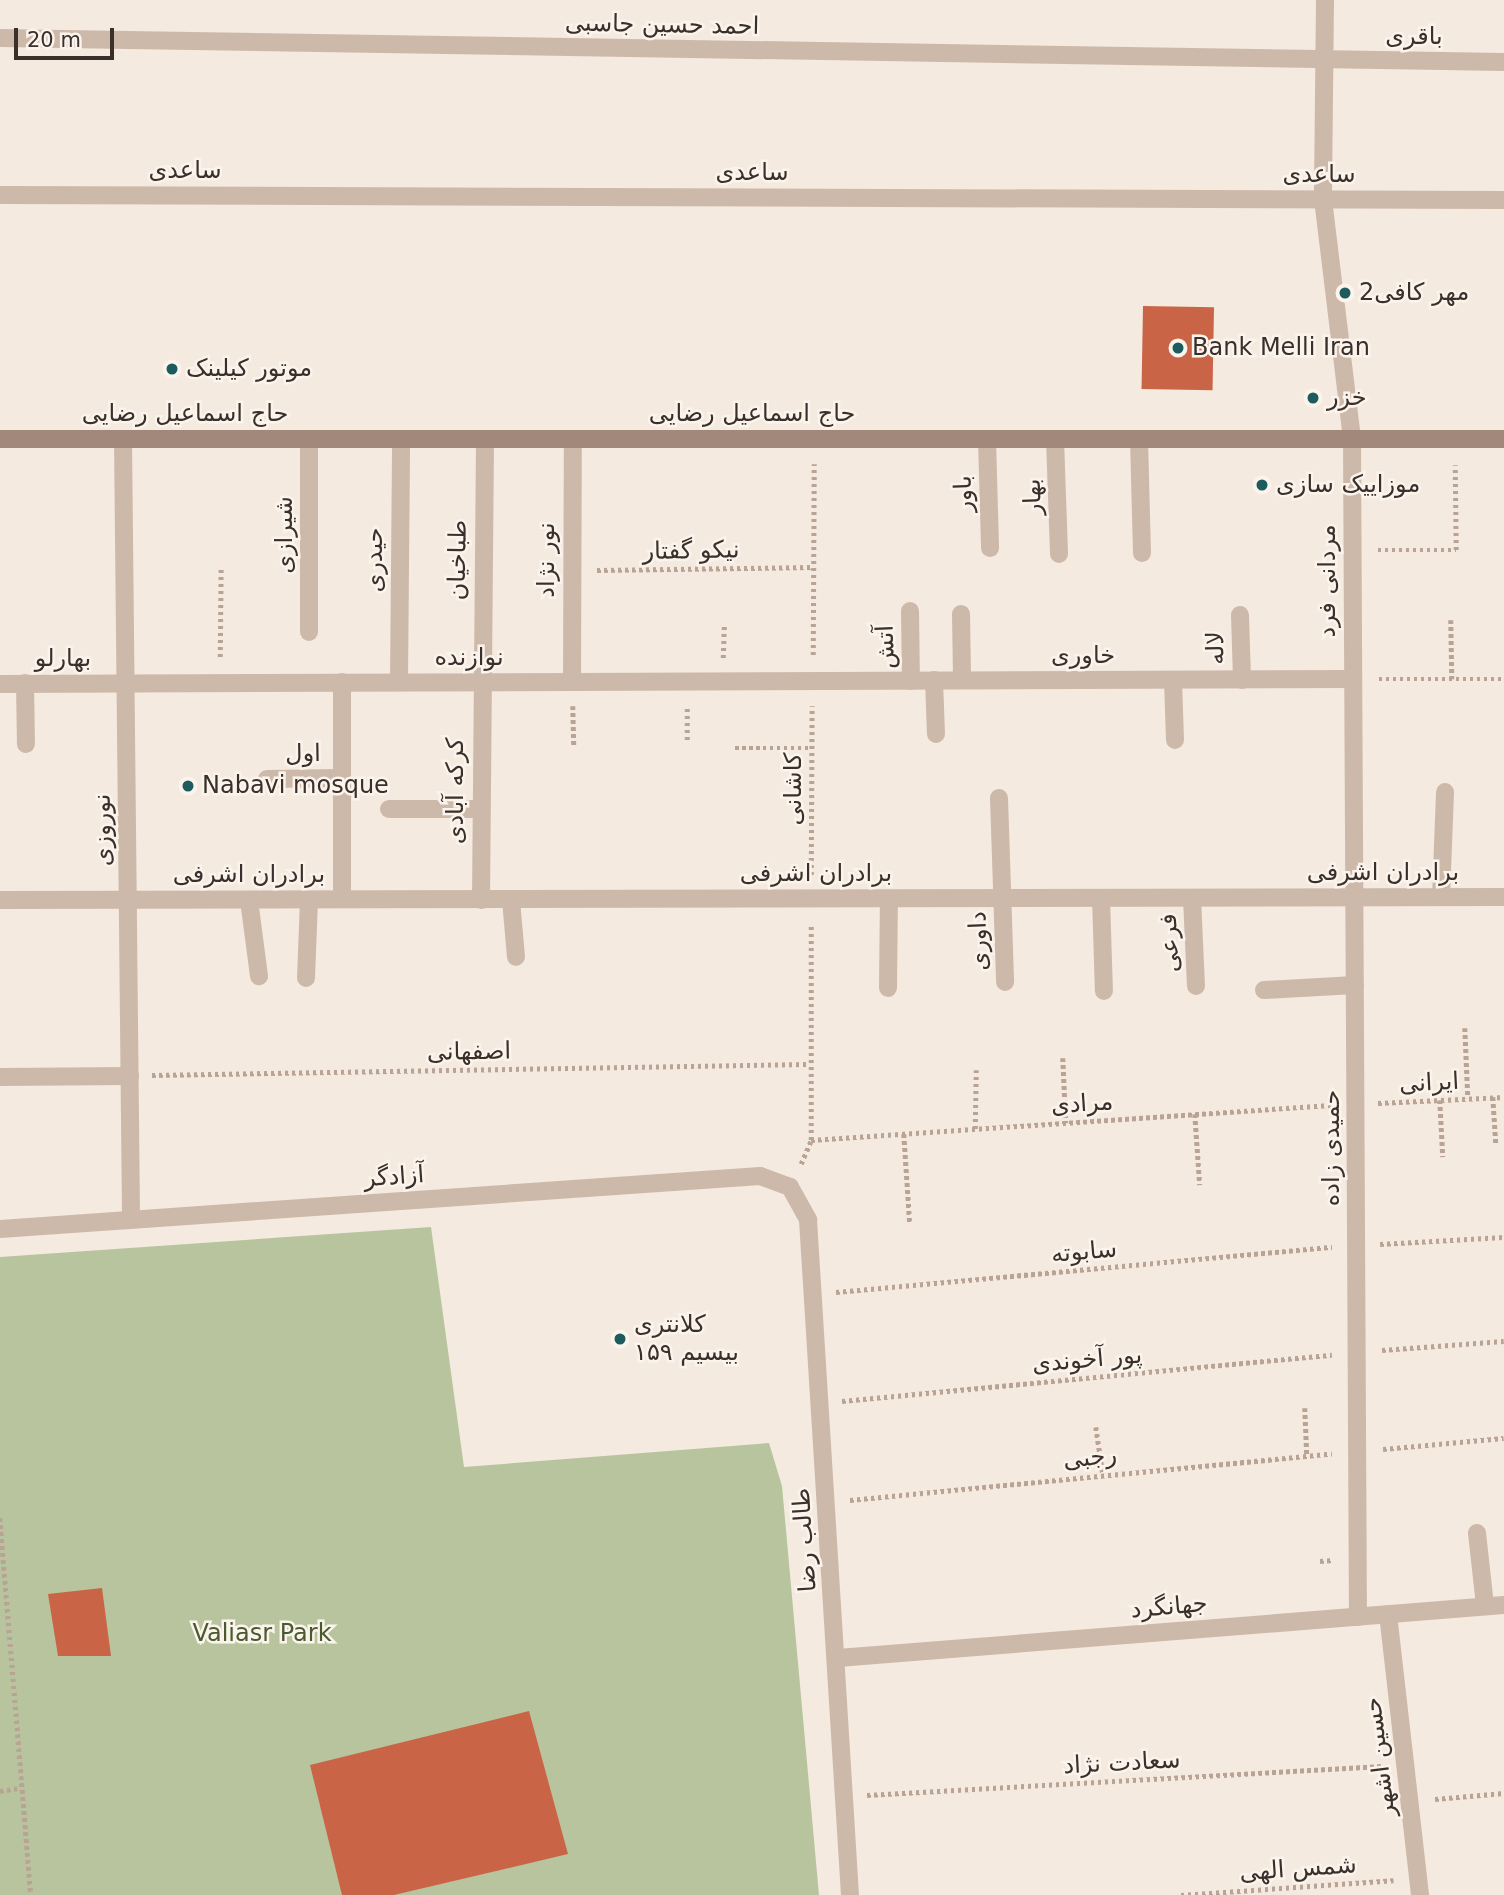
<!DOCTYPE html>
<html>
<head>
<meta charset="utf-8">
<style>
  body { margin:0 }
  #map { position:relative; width:1504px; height:1895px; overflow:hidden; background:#f4eadf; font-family:"DejaVu Sans",Vazirmatn,sans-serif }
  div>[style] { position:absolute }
  .green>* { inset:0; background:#b8c49e }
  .building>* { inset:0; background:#ca6447; transform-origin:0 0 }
  .path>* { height:4.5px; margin-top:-2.25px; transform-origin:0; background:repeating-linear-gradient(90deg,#b9a394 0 3.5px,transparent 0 7px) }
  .minor>* { height:18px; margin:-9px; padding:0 9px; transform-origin:9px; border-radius:9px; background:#cdb9aa }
  .secondary>* { height:18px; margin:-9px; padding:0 9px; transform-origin:9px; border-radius:9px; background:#a1887b }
  .dots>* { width:19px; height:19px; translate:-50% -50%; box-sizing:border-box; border:4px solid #fbf4ec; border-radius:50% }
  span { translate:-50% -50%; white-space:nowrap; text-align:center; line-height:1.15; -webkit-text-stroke:5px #fbf4ec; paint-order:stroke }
  .street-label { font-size:24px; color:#3a2f2a }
  .poi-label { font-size:24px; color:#3a2f2a }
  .left { translate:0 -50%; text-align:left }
  .park-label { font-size:24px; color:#4a5a2d }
  .scale { position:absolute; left:14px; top:28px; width:100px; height:32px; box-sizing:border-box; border:4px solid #3a2f2a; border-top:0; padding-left:9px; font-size:21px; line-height:24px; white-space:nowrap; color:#3a2f2a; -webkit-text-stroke:5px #fbf4ec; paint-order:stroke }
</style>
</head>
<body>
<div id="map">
  <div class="green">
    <i style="clip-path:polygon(431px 1227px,464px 1467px,769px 1443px,782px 1486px,819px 1895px,0 1895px,0 1257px)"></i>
  </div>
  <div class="building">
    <i style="left:1143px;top:306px;width:71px;height:83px;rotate:1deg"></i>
    <i style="clip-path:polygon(102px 1588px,111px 1656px,58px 1656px,48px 1594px)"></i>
    <i style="clip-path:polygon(529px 1711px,568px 1854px,394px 1895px,342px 1895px,310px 1765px)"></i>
  </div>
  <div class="path">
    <i style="left:1378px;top:550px;width:78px"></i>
    <i style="left:1456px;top:550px;width:85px;rotate:-90.7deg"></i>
    <i style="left:597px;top:570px;width:215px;rotate:-0.8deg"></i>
    <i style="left:1451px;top:620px;width:59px;rotate:89deg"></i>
    <i style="left:813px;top:655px;width:191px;rotate:-89.7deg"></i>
    <i style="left:220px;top:657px;width:90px;rotate:-89.4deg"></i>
    <i style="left:723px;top:658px;width:34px;rotate:-88deg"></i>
    <i style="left:1379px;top:679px;width:125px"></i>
    <i style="left:573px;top:706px;width:41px;rotate:88.6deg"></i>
    <i style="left:687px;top:740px;width:35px;rotate:-90deg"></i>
    <i style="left:735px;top:748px;width:77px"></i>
    <i style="left:811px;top:875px;width:169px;rotate:-89.7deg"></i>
    <i style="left:1465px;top:1028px;width:70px;rotate:87.5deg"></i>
    <i style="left:1063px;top:1058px;width:65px;rotate:87.4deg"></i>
    <i style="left:152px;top:1075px;width:657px;rotate:-0.96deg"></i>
    <i style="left:1493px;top:1097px;width:46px;rotate:86.3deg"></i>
    <i style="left:1440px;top:1100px;width:57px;rotate:87deg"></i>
    <i style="left:1378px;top:1103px;width:126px;rotate:-2.7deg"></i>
    <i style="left:1195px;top:1114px;width:71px;rotate:86deg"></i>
    <i style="left:975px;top:1129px;width:59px;rotate:-89deg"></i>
    <i style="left:904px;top:1134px;width:90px;rotate:86.2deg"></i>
    <i style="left:811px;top:1140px;width:521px;rotate:-3.85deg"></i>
    <i style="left:801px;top:1164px;width:26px;rotate:-67deg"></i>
    <i style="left:811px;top:1140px;width:217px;rotate:-90deg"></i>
    <i style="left:1380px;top:1244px;width:124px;rotate:-3.2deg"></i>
    <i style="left:836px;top:1292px;width:498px;rotate:-5.2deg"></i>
    <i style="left:1382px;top:1350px;width:122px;rotate:-4.2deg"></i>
    <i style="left:842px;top:1401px;width:492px;rotate:-5.4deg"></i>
    <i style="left:1305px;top:1408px;width:48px;rotate:87.6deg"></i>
    <i style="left:1096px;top:1427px;width:48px;rotate:81.5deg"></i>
    <i style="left:1383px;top:1449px;width:121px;rotate:-5.2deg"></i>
    <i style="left:850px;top:1500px;width:484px;rotate:-5.5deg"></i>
    <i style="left:0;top:1518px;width:378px;rotate:85.3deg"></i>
    <i style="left:1320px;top:1561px;width:13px;rotate:-4deg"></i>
    <i style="left:0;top:1791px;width:20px;rotate:-9deg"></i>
    <i style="left:867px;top:1795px;width:516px;rotate:-3.22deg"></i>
    <i style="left:1435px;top:1799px;width:69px;rotate:-5deg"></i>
    <i style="left:1181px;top:1895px;width:213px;rotate:-4deg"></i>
  </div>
  <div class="minor">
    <i style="left:1325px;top:0;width:199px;rotate:90.6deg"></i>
    <i style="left:1323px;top:199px;width:242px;rotate:83.1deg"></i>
    <i style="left:1352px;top:439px;width:1178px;rotate:89.71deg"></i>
    <i style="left:0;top:38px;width:1504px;rotate:0.91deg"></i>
    <i style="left:0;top:195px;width:1504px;rotate:0.19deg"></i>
    <i style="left:123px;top:439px;width:781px;rotate:89.41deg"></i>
    <i style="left:987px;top:439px;width:109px;rotate:88.4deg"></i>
    <i style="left:1055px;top:439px;width:115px;rotate:88deg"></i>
    <i style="left:1139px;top:439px;width:114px;rotate:88.5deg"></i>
    <i style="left:910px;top:611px;width:70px;rotate:89.2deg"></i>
    <i style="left:961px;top:614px;width:66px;rotate:89.1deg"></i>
    <i style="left:1240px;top:615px;width:65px;rotate:88.2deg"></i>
    <i style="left:309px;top:632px;width:193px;rotate:-90deg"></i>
    <i style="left:934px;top:680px;width:54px;rotate:87.9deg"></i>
    <i style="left:1173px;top:680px;width:60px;rotate:88.1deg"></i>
    <i style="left:342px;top:682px;width:217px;rotate:90deg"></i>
    <i style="left:399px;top:682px;width:243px;rotate:-89.5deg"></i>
    <i style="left:572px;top:682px;width:243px;rotate:-89.8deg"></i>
    <i style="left:25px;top:683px;width:61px;rotate:89.1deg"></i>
    <i style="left:0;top:684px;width:1353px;rotate:-0.21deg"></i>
    <i style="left:267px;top:779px;width:73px;rotate:-0.8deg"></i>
    <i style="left:999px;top:798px;width:184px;rotate:88.1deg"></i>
    <i style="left:389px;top:809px;width:91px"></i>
    <i style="left:1441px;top:897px;width:105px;rotate:-87.8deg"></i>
    <i style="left:1101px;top:898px;width:93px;rotate:88.2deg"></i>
    <i style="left:1192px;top:898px;width:88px;rotate:87.4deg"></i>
    <i style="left:0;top:900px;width:1504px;rotate:-0.11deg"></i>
    <i style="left:249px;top:900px;width:77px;rotate:82.5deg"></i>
    <i style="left:481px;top:900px;width:461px;rotate:-89.5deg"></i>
    <i style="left:511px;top:900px;width:57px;rotate:85deg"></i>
    <i style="left:306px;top:978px;width:78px;rotate:-87.8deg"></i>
    <i style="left:888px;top:988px;width:89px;rotate:-89.4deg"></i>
    <i style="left:1264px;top:990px;width:91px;rotate:-3.1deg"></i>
    <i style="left:0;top:1077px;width:130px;rotate:-0.4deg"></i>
    <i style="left:0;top:1229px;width:762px;rotate:-3.99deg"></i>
    <i style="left:760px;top:1176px;width:32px;rotate:20deg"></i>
    <i style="left:790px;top:1187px;width:38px;rotate:61deg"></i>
    <i style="left:808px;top:1220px;width:676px;rotate:86.44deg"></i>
    <i style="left:1477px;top:1533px;width:73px;rotate:83.7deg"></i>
    <i style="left:1388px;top:1614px;width:283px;rotate:83.5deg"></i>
    <i style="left:838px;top:1658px;width:668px;rotate:-4.55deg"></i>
  </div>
  <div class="secondary">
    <i style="left:0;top:439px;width:1504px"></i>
  </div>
  <div class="dots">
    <i style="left:1345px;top:293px;background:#1d5b5e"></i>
    <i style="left:1178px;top:348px;background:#1d5b5e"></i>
    <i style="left:172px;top:369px;background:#1d5b5e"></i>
    <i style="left:1313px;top:398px;background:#1d5b5e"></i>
    <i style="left:1262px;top:485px;background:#1d5b5e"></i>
    <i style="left:188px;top:786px;background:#1d5b5e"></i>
    <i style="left:620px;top:1339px;background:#1d5b5e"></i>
  </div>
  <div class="street-label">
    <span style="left:662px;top:25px;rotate:1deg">احمد حسین جاسبی</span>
    <span style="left:1414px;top:37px">باقری</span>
    <span style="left:185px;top:171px">ساعدی</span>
    <span style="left:752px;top:173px">ساعدی</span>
    <span style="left:1319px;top:175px">ساعدی</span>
    <span style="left:185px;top:414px">حاج اسماعیل رضایی</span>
    <span style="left:752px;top:414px">حاج اسماعیل رضایی</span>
    <span style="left:964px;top:494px;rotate:-92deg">باور</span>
    <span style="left:1033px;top:497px;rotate:-92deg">بهار</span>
    <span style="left:285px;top:535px;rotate:-90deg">شیرازی</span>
    <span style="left:691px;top:551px;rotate:-1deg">نیکو گفتار</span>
    <span style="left:375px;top:560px;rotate:-90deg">حیدری</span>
    <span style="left:458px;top:560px;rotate:-89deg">طباخیان</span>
    <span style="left:547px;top:560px;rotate:-90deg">نور نژاد</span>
    <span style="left:1328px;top:581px;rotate:-90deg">مردانی فرد</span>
    <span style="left:886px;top:647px;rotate:-92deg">آتش</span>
    <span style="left:1216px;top:648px;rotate:-91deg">لاله</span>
    <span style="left:1083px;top:656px">خاوری</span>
    <span style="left:469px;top:658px">نوازنده</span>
    <span style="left:63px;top:659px">بهارلو</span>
    <span style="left:303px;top:754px;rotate:-1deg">اول</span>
    <span style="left:794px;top:789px;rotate:-90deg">کاشانی</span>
    <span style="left:456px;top:791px;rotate:-90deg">کرکه آبادی</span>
    <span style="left:103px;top:830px;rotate:-91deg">نوروزی</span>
    <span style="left:1383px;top:873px">برادران اشرفی</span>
    <span style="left:816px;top:874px">برادران اشرفی</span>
    <span style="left:249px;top:875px">برادران اشرفی</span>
    <span style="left:979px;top:941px;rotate:-92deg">داوری</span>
    <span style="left:1170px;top:943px;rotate:-93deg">فرعی</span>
    <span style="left:469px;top:1052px;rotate:-1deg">اصفهانی</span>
    <span style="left:1429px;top:1083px;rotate:-3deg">ایرانی</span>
    <span style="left:1082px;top:1104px;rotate:-4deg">مرادی</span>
    <span style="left:1332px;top:1148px;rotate:-90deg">حمیدی زاده</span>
    <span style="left:394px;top:1177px;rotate:-4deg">آزادگر</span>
    <span style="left:1084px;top:1252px;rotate:-5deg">سابوته</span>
    <span style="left:1087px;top:1360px;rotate:-5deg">پور آخوندی</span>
    <span style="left:1090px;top:1458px;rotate:-6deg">رجبی</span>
    <span style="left:805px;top:1540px;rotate:-94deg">طالب رضا</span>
    <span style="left:1169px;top:1607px;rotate:-5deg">جهانگرد</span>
    <span style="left:1380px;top:1757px;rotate:-97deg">حسین اشهر</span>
    <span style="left:1122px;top:1763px;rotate:-3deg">سعادت نژاد</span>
    <span style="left:1298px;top:1869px;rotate:-4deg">شمس الهی</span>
  </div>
  <div class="poi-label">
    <span class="left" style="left:1359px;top:293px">2مهر کافی</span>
    <span class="left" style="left:1192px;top:348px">Bank Melli Iran</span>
    <span class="left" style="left:186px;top:369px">موتور کیلینک</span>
    <span class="left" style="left:1327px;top:398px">خزر</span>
    <span class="left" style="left:1276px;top:485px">موزاییک سازی</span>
    <span class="left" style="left:202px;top:786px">Nabavi mosque</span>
    <span class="left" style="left:634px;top:1339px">کلانتری<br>۱۵۹ بیسیم</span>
  </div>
  <div class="park-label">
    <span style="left:262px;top:1634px">Valiasr Park</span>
  </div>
  <div class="scale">20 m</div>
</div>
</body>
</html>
